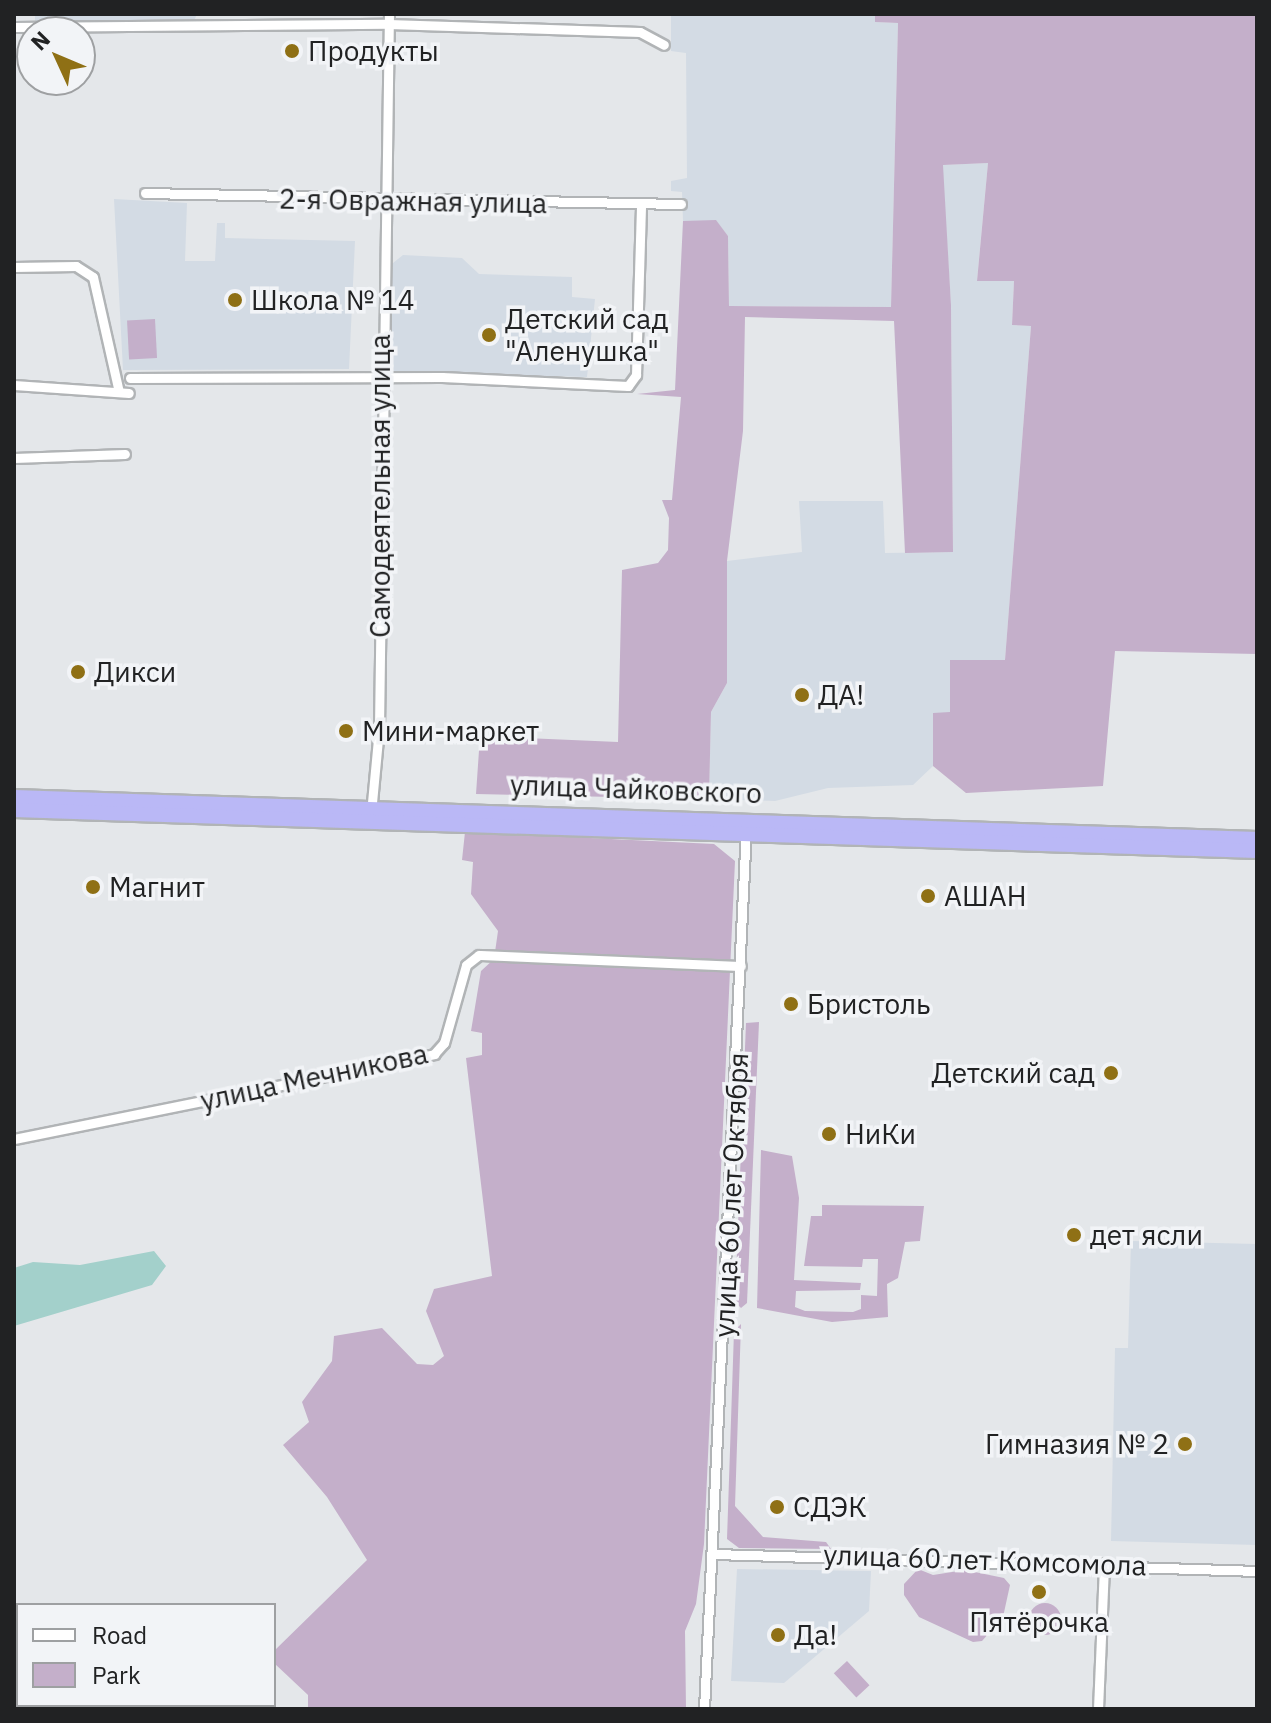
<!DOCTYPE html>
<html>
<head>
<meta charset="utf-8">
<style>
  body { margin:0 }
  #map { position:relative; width:1271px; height:1723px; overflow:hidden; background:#e4e7ea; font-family:"IBM Plex Sans",sans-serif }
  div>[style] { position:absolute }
  .built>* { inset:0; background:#d3dbe4 }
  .green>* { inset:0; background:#c4afca; transform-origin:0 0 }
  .round { border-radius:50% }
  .water>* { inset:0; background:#a3d0cb }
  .roads { filter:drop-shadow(2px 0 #b1b4b6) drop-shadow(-2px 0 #b1b4b6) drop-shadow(0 2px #b1b4b6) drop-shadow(0 -2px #b1b4b6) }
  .minor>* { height:9px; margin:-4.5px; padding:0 4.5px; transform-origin:4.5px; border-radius:4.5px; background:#fff }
  .highway>* { height:14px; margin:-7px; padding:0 7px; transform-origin:7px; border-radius:7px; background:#bab8f6 }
  .dots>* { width:22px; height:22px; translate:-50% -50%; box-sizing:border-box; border:4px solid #f2f4f7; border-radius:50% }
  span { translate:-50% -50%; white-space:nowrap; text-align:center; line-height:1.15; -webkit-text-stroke:7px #f2f4f7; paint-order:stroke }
  .poi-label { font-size:28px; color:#212223 }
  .left { translate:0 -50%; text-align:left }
  .right { translate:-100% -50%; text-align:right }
  .street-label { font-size:28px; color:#212223 }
  .frame { position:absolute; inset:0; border:16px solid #212223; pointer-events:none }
  .legend { position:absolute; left:16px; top:1603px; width:260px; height:104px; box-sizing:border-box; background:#f2f4f7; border:2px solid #9ea0a2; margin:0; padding:10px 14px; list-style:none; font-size:24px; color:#212223 }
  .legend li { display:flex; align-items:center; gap:16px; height:40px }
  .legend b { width:40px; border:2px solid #9ea0a2 }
  .north { position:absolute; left:16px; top:16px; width:80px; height:80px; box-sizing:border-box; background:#f2f4f7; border:2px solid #9ea0a2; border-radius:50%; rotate:314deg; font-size:22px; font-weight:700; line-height:32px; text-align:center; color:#212223 }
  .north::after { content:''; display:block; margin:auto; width:28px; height:36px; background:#8f7015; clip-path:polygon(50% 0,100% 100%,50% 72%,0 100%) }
</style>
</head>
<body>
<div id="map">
  <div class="built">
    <i style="clip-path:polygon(35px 14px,197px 14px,190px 30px,35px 28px)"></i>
    <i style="clip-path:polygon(671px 14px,875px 14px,875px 22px,898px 23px,891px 307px,729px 306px,728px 236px,716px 221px,683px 221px,682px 192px,671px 191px,671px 181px,687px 178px,686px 53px,671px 51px)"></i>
    <i style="clip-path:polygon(988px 163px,977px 280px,1014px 281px,1012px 325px,1031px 326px,1005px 660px,950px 713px,933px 713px,933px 766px,913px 785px,828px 788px,775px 801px,709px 799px,711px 712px,727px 683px,727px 561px,802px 552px,799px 501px,883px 501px,885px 553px,953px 552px,951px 305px,942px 165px)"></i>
    <i style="clip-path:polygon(114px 199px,187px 203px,185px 261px,215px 261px,217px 223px,225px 223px,225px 238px,355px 241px,349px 369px,123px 370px)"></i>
    <i style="clip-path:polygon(403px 255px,462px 258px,479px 274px,572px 277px,572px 297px,595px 299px,587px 377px,387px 372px,388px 267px)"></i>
    <i style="clip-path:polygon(1131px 1241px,1257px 1244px,1257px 1545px,1111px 1541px,1115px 1348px,1128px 1348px)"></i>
    <i style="clip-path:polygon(737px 1569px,871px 1571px,869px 1611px,784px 1683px,731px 1681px)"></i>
  </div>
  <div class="green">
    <i style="clip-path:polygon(875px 14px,1257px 14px,1257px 654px,1115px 651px,1103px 786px,966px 793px,933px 766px,933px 713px,950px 712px,950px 660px,1005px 660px,1031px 326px,1012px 325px,1014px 281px,977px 281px,988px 163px,943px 165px,951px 305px,953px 552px,905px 553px,894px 321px,745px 317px,743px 431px,727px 561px,727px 683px,711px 712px,709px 799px,476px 794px,480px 736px,618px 742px,622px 570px,658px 563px,668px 550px,669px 518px,662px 500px,672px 500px,681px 397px,637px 394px,675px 390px,683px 221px,716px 220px,728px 236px,729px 306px,891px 307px,898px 23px,875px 22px)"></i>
    <i style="left:155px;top:319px;width:39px;height:28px;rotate:87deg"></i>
    <i style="clip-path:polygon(465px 832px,714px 844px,735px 861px,704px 1544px,696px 1604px,685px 1631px,686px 1709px,308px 1709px,308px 1695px,274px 1663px,274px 1651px,367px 1560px,327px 1497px,283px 1445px,309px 1422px,302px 1402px,332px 1361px,334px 1336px,382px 1328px,417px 1364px,433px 1365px,444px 1356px,426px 1311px,434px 1289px,492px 1276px,466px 1058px,482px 1055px,482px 1033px,471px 1031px,481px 971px,494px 959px,498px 931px,471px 894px,473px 862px,462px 860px)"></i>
    <i style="clip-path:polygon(759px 1022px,747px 1303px,741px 1308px,735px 1302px,746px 1023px)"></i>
    <i style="clip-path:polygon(761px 1150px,792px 1156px,799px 1198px,794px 1280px,861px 1283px,860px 1290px,796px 1291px,795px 1307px,805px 1311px,853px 1312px,861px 1309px,861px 1295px,877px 1296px,878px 1259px,863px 1259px,862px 1267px,804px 1266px,811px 1216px,822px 1216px,822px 1205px,924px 1206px,920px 1241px,905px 1242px,898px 1278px,887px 1284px,888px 1317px,832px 1322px,757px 1308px)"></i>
    <i style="clip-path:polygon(741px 1324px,735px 1506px,763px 1537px,826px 1542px,831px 1549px,739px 1548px,727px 1539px,734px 1331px)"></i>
    <i style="clip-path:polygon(918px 1569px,933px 1575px,965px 1570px,1004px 1578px,1010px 1585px,1003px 1617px,982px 1641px,973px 1642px,919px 1617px,904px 1595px,904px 1584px)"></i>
    <i class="round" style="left:1029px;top:1603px;width:32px;height:32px"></i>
    <i style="left:847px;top:1661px;width:33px;height:18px;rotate:47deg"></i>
  </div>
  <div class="water">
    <i style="clip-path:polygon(154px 1251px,166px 1266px,152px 1285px,14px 1326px,14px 1268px,33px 1262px,80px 1265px)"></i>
  </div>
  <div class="roads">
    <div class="minor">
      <i style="left:14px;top:27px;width:374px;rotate:-0.5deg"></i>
      <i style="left:388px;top:24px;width:252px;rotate:1.8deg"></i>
      <i style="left:640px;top:32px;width:27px;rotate:28deg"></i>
      <i style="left:145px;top:193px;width:536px;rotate:1.18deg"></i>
      <i style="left:14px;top:267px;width:62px;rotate:-0.9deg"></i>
      <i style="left:76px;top:266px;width:20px;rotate:33deg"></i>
      <i style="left:93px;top:277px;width:118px;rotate:77.3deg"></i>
      <i style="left:130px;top:378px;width:312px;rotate:-0.2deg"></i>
      <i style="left:442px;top:377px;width:186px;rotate:2.8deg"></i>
      <i style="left:628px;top:386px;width:14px;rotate:-54deg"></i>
      <i style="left:636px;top:375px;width:169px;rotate:-88.3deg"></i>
      <i style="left:14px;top:385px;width:115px;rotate:4deg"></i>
      <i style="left:14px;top:458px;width:111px;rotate:-2.1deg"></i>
      <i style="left:371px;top:813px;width:85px;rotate:-84.6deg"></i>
      <i style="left:379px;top:728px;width:714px;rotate:-89.2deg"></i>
      <i style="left:14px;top:1139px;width:429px;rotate:-11.4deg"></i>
      <i style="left:434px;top:1054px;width:15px;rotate:-48deg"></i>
      <i style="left:444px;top:1043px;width:81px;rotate:-74.2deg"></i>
      <i style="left:466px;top:965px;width:16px;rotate:-38deg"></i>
      <i style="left:479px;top:955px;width:262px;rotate:2.4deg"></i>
      <i style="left:714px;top:1554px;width:543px;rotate:1.79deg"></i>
      <i style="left:704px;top:1709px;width:881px;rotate:-87.27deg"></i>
      <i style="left:1098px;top:1709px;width:146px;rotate:-87.6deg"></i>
    </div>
    <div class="highway">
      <i style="left:14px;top:797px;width:1244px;rotate:1.94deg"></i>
      <i style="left:14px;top:810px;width:1244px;rotate:1.89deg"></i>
    </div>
  </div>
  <div class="dots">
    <i style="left:292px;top:51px;background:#8f7015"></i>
    <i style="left:235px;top:300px;background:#8f7015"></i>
    <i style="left:489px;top:335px;background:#8f7015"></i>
    <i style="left:78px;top:672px;background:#8f7015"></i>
    <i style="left:802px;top:695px;background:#8f7015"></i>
    <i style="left:346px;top:731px;background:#8f7015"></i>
    <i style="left:93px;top:887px;background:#8f7015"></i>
    <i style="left:928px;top:896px;background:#8f7015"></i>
    <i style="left:791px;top:1004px;background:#8f7015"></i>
    <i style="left:1111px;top:1073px;background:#8f7015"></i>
    <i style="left:829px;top:1134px;background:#8f7015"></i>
    <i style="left:1074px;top:1235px;background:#8f7015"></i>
    <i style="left:1185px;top:1444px;background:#8f7015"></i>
    <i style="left:777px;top:1507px;background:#8f7015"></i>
    <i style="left:1039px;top:1592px;background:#8f7015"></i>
    <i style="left:778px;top:1635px;background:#8f7015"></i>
  </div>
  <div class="poi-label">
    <span class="left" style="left:308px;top:51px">Продукты</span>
    <span class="left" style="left:251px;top:300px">Школа № 14</span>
    <span class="left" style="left:505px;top:335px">Детский сад<br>"Аленушка"</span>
    <span class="left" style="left:94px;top:672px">Дикси</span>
    <span class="left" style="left:818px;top:695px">ДА!</span>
    <span class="left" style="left:362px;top:731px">Мини-маркет</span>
    <span class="left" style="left:109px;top:887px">Магнит</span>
    <span class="left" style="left:944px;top:896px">AШАН</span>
    <span class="left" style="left:807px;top:1004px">Бристоль</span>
    <span class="right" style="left:1095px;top:1073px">Детский сад</span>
    <span class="left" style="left:845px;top:1134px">НиКи</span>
    <span class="left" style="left:1090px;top:1235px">дет ясли</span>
    <span class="right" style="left:1169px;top:1444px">Гимназия № 2</span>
    <span class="left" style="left:793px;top:1507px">СДЭК</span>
    <span style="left:1039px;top:1622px">Пятёрочка</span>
    <span class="left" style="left:794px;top:1635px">Да!</span>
  </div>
  <div class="street-label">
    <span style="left:413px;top:201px;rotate:1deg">2-я Овражная улица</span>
    <span style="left:380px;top:486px;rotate:-90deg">Самодеятельная улица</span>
    <span style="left:636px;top:789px;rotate:2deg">улица Чайковского</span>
    <span style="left:314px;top:1077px;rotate:-12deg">улица Мечникова</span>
    <span style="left:731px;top:1195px;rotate:-87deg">улица 60 лет Октября</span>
    <span style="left:985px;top:1560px;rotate:2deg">улица 60 лет Комсомола</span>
  </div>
  <div class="frame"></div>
  <ul class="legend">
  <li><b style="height:10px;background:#fff"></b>Road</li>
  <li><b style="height:22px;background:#c4afca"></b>Park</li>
  </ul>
  <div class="north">N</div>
</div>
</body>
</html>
